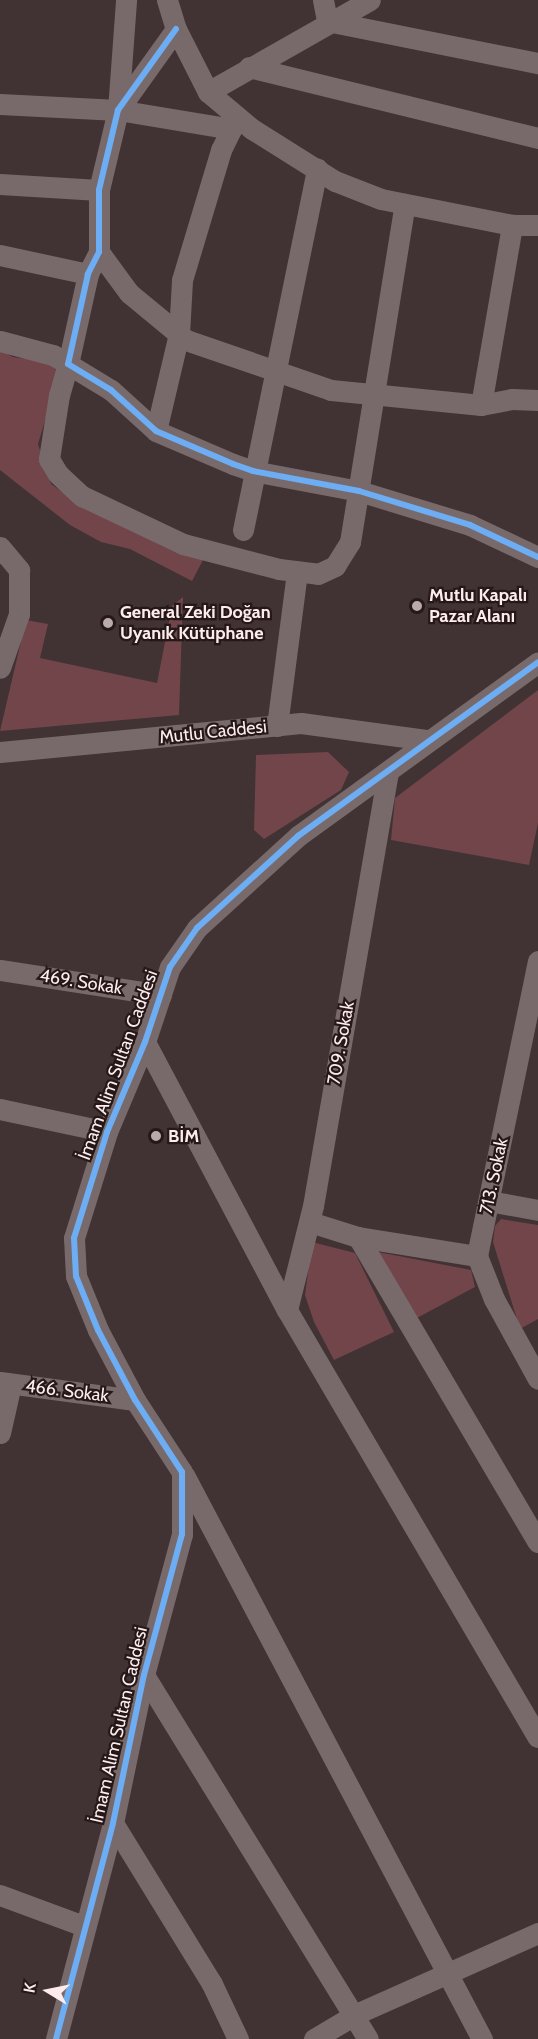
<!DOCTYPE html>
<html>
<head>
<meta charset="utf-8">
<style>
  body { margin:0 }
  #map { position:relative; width:538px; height:2039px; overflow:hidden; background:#413233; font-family:Cabin,sans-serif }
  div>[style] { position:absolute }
  .green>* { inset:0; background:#714549 }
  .minor>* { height:21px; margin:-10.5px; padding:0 10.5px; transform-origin:10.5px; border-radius:10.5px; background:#786a6b }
  .cycleway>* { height:6px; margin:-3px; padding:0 3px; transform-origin:3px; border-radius:3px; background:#6dadf4 }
  .dots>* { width:16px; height:16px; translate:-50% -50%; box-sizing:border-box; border:3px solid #251819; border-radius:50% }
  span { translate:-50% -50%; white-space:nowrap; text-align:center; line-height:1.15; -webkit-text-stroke:4.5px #251819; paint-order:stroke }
  .poi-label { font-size:18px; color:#feebec; font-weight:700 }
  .left { translate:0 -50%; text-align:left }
  .street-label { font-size:18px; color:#feebec }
  .north { position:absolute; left:18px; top:1961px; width:60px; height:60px; -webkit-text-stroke:4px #251819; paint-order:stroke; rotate:280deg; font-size:16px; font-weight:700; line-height:24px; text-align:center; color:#feebec }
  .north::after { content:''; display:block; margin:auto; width:21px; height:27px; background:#feebec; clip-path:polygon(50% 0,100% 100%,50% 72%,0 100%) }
</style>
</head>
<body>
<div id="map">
  <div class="green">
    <i style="clip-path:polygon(0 350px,13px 357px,50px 362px,59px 374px,38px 444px,51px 484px,80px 505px,203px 560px,192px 581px,130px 549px,101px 542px,70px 525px,0 470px)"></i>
    <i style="clip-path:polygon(183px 597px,179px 715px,0 731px,26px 620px,48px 624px,40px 658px,157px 683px,172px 606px)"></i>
    <i style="clip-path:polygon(538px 690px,538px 823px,529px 865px,391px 840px,395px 798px)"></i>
    <i style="clip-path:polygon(328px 752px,349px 772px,341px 790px,264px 839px,254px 830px,256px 755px)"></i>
    <i style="clip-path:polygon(501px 1219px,538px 1225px,538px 1319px,520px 1329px,493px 1242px,495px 1226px)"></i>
    <i style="clip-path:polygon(312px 1242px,355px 1253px,394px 1332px,334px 1360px,314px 1322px,305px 1295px)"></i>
    <i style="clip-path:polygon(378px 1252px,471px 1270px,475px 1287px,415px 1319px)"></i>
  </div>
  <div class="minor">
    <i style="left:167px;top:0;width:30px;rotate:73deg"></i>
    <i style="left:176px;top:29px;width:71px;rotate:63.1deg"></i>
    <i style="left:208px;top:92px;width:57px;rotate:40.1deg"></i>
    <i style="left:252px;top:129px;width:98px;rotate:32.1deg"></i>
    <i style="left:335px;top:181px;width:49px;rotate:21.4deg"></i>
    <i style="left:381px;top:199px;width:134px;rotate:11.2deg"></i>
    <i style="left:512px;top:225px;width:26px"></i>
    <i style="left:323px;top:0;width:21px;rotate:79deg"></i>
    <i style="left:327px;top:21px;width:215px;rotate:11.3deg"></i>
    <i style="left:176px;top:29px;width:100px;rotate:125.6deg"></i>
    <i style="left:118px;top:110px;width:82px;rotate:103.4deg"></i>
    <i style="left:99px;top:190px;width:62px;rotate:90deg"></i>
    <i style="left:99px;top:252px;width:25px;rotate:117deg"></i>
    <i style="left:88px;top:274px;width:92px;rotate:102.5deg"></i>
    <i style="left:68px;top:364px;width:50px;rotate:31.2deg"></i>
    <i style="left:111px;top:390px;width:61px;rotate:42.3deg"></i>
    <i style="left:156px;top:431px;width:84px;rotate:23.2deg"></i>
    <i style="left:233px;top:464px;width:21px;rotate:19deg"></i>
    <i style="left:253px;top:471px;width:108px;rotate:10.7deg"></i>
    <i style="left:359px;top:491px;width:116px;rotate:17deg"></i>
    <i style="left:470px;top:525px;width:75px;rotate:25.2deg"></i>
    <i style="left:249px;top:67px;width:298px;rotate:13.8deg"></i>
    <i style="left:208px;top:92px;width:186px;rotate:-29.6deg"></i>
    <i style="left:0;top:104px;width:118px;rotate:2.9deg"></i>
    <i style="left:118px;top:110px;width:115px;rotate:9.5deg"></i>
    <i style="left:118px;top:110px;width:110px;rotate:-85.8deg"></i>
    <i style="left:0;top:184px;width:99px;rotate:3.5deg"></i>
    <i style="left:99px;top:252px;width:51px;rotate:53.8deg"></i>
    <i style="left:129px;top:293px;width:74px;rotate:39.5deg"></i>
    <i style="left:186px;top:340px;width:153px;rotate:19deg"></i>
    <i style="left:331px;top:390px;width:151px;rotate:5.7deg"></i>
    <i style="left:481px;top:405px;width:32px;rotate:-11deg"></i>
    <i style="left:512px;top:399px;width:26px;rotate:2deg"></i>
    <i style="left:0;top:255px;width:90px;rotate:12.2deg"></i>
    <i style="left:0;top:341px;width:55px;rotate:14.8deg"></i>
    <i style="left:53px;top:355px;width:17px;rotate:31deg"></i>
    <i style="left:68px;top:364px;width:32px;rotate:106deg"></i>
    <i style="left:59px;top:395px;width:65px;rotate:98.9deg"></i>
    <i style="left:49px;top:459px;width:17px;rotate:59deg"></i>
    <i style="left:58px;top:474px;width:33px;rotate:43deg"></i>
    <i style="left:82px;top:496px;width:112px;rotate:25.4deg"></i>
    <i style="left:183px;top:544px;width:99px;rotate:14.6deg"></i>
    <i style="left:279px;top:569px;width:39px;rotate:7deg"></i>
    <i style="left:318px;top:574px;width:19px;rotate:-25deg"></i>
    <i style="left:335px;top:566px;width:28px;rotate:-58deg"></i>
    <i style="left:350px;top:542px;width:342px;rotate:-80.8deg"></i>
    <i style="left:481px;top:405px;width:183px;rotate:-80.2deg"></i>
    <i style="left:156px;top:431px;width:100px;rotate:-76.7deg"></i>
    <i style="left:179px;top:334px;width:54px;rotate:-86.8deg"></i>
    <i style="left:182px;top:280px;width:136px;rotate:-73.3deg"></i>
    <i style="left:221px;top:150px;width:37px;rotate:-64deg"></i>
    <i style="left:243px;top:530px;width:369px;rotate:-78.4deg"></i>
    <i style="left:0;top:547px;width:30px;rotate:50deg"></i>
    <i style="left:19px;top:570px;width:44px;rotate:90deg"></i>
    <i style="left:19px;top:614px;width:57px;rotate:109.4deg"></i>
    <i style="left:277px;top:726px;width:156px;rotate:-82.6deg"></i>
    <i style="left:0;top:752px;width:302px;rotate:-5.5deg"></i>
    <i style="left:301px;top:723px;width:126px;rotate:7.7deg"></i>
    <i style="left:538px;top:961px;width:301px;rotate:101.7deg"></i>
    <i style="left:477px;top:1256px;width:46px;rotate:68.4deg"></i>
    <i style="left:494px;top:1299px;width:91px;rotate:61.2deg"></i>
    <i style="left:0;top:970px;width:163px;rotate:8.8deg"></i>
    <i style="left:145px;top:1042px;width:303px;rotate:62.1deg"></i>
    <i style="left:287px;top:1310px;width:495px;rotate:59.6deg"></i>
    <i style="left:0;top:1109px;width:109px;rotate:12.1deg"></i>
    <i style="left:489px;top:1201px;width:50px;rotate:10.4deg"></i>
    <i style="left:310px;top:1222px;width:50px;rotate:17.4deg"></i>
    <i style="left:358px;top:1237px;width:121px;rotate:9.1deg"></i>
    <i style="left:358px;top:1237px;width:354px;rotate:59.5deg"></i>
    <i style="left:287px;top:1310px;width:107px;rotate:-76deg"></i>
    <i style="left:313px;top:1206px;width:438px;rotate:-80.2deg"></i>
    <i style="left:0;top:1382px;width:136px;rotate:7.6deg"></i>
    <i style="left:0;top:1433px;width:50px;rotate:-77.3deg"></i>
    <i style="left:184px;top:1475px;width:638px;rotate:62.15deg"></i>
    <i style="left:144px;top:1675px;width:427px;rotate:58.4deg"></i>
    <i style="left:113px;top:1823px;width:189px;rotate:58.4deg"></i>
    <i style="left:212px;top:1984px;width:61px;rotate:64.7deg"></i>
    <i style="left:0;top:1895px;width:90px;rotate:20.3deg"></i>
    <i style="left:56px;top:2039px;width:223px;rotate:-75.2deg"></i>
    <i style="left:113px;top:1823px;width:151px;rotate:-78.2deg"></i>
    <i style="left:144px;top:1675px;width:146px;rotate:-74.9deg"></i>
    <i style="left:182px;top:1534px;width:62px;rotate:-90deg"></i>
    <i style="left:182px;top:1472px;width:86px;rotate:-123.1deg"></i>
    <i style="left:135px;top:1400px;width:79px;rotate:-117.9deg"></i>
    <i style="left:98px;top:1330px;width:58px;rotate:-112.2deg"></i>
    <i style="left:76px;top:1276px;width:38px;rotate:-93deg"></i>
    <i style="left:74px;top:1238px;width:111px;rotate:-72.7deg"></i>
    <i style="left:107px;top:1132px;width:98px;rotate:-67.1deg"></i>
    <i style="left:145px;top:1042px;width:79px;rotate:-71.6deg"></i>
    <i style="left:170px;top:967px;width:47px;rotate:-55.3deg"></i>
    <i style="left:197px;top:928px;width:137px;rotate:-42.3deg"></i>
    <i style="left:298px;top:836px;width:296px;rotate:-35.9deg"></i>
    <i style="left:314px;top:2039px;width:49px;rotate:-30.8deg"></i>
    <i style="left:356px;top:2014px;width:199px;rotate:-24deg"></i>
  </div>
  <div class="cycleway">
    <i style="left:176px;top:29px;width:100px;rotate:125.6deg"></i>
    <i style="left:118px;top:110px;width:82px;rotate:103.4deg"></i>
    <i style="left:99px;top:190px;width:62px;rotate:90deg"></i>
    <i style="left:99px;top:252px;width:25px;rotate:117deg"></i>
    <i style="left:88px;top:274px;width:92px;rotate:102.5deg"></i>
    <i style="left:68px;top:364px;width:50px;rotate:31.2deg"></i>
    <i style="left:111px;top:390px;width:61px;rotate:42.3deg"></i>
    <i style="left:156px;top:431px;width:84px;rotate:23.2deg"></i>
    <i style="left:233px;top:464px;width:21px;rotate:19deg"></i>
    <i style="left:253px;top:471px;width:108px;rotate:10.7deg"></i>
    <i style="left:359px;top:491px;width:116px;rotate:17deg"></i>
    <i style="left:470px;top:525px;width:75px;rotate:25.2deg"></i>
    <i style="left:56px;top:2039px;width:223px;rotate:-75.2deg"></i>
    <i style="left:113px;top:1823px;width:151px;rotate:-78.2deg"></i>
    <i style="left:144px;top:1675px;width:146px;rotate:-74.9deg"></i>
    <i style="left:182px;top:1534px;width:62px;rotate:-90deg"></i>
    <i style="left:182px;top:1472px;width:86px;rotate:-123.1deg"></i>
    <i style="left:135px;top:1400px;width:79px;rotate:-117.9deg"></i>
    <i style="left:98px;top:1330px;width:58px;rotate:-112.2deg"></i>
    <i style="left:76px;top:1276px;width:38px;rotate:-93deg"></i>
    <i style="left:74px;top:1238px;width:111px;rotate:-72.7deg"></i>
    <i style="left:107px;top:1132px;width:98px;rotate:-67.1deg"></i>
    <i style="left:145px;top:1042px;width:79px;rotate:-71.6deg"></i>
    <i style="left:170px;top:967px;width:47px;rotate:-55.3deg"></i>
    <i style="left:197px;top:928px;width:137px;rotate:-42.3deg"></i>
    <i style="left:298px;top:836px;width:296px;rotate:-35.9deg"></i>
  </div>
  <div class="dots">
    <i style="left:417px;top:606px;background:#bcaaab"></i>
    <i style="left:108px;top:623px;background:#bcaaab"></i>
    <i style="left:156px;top:1136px;background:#bcaaab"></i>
  </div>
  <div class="poi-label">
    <span class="left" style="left:429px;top:606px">Mutlu Kapalı<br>Pazar Alanı</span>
    <span class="left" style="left:120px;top:623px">General Zeki Doğan<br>Uyanık Kütüphane</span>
    <span class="left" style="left:168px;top:1136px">BİM</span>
  </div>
  <div class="street-label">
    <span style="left:213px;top:732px;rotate:-6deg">Mutlu Caddesi</span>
    <span style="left:81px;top:982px;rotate:9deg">469. Sokak</span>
    <span style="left:341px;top:1043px;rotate:-80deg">709. Sokak</span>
    <span style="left:118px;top:1065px;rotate:-70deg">İmam Alim Sultan Caddesi</span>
    <span style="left:494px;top:1176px;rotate:-78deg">713. Sokak</span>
    <span style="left:67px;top:1391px;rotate:7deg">466. Sokak</span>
    <span style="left:119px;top:1725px;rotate:-77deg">İmam Alim Sultan Caddesi</span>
  </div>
  <div class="north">K</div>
</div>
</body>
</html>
